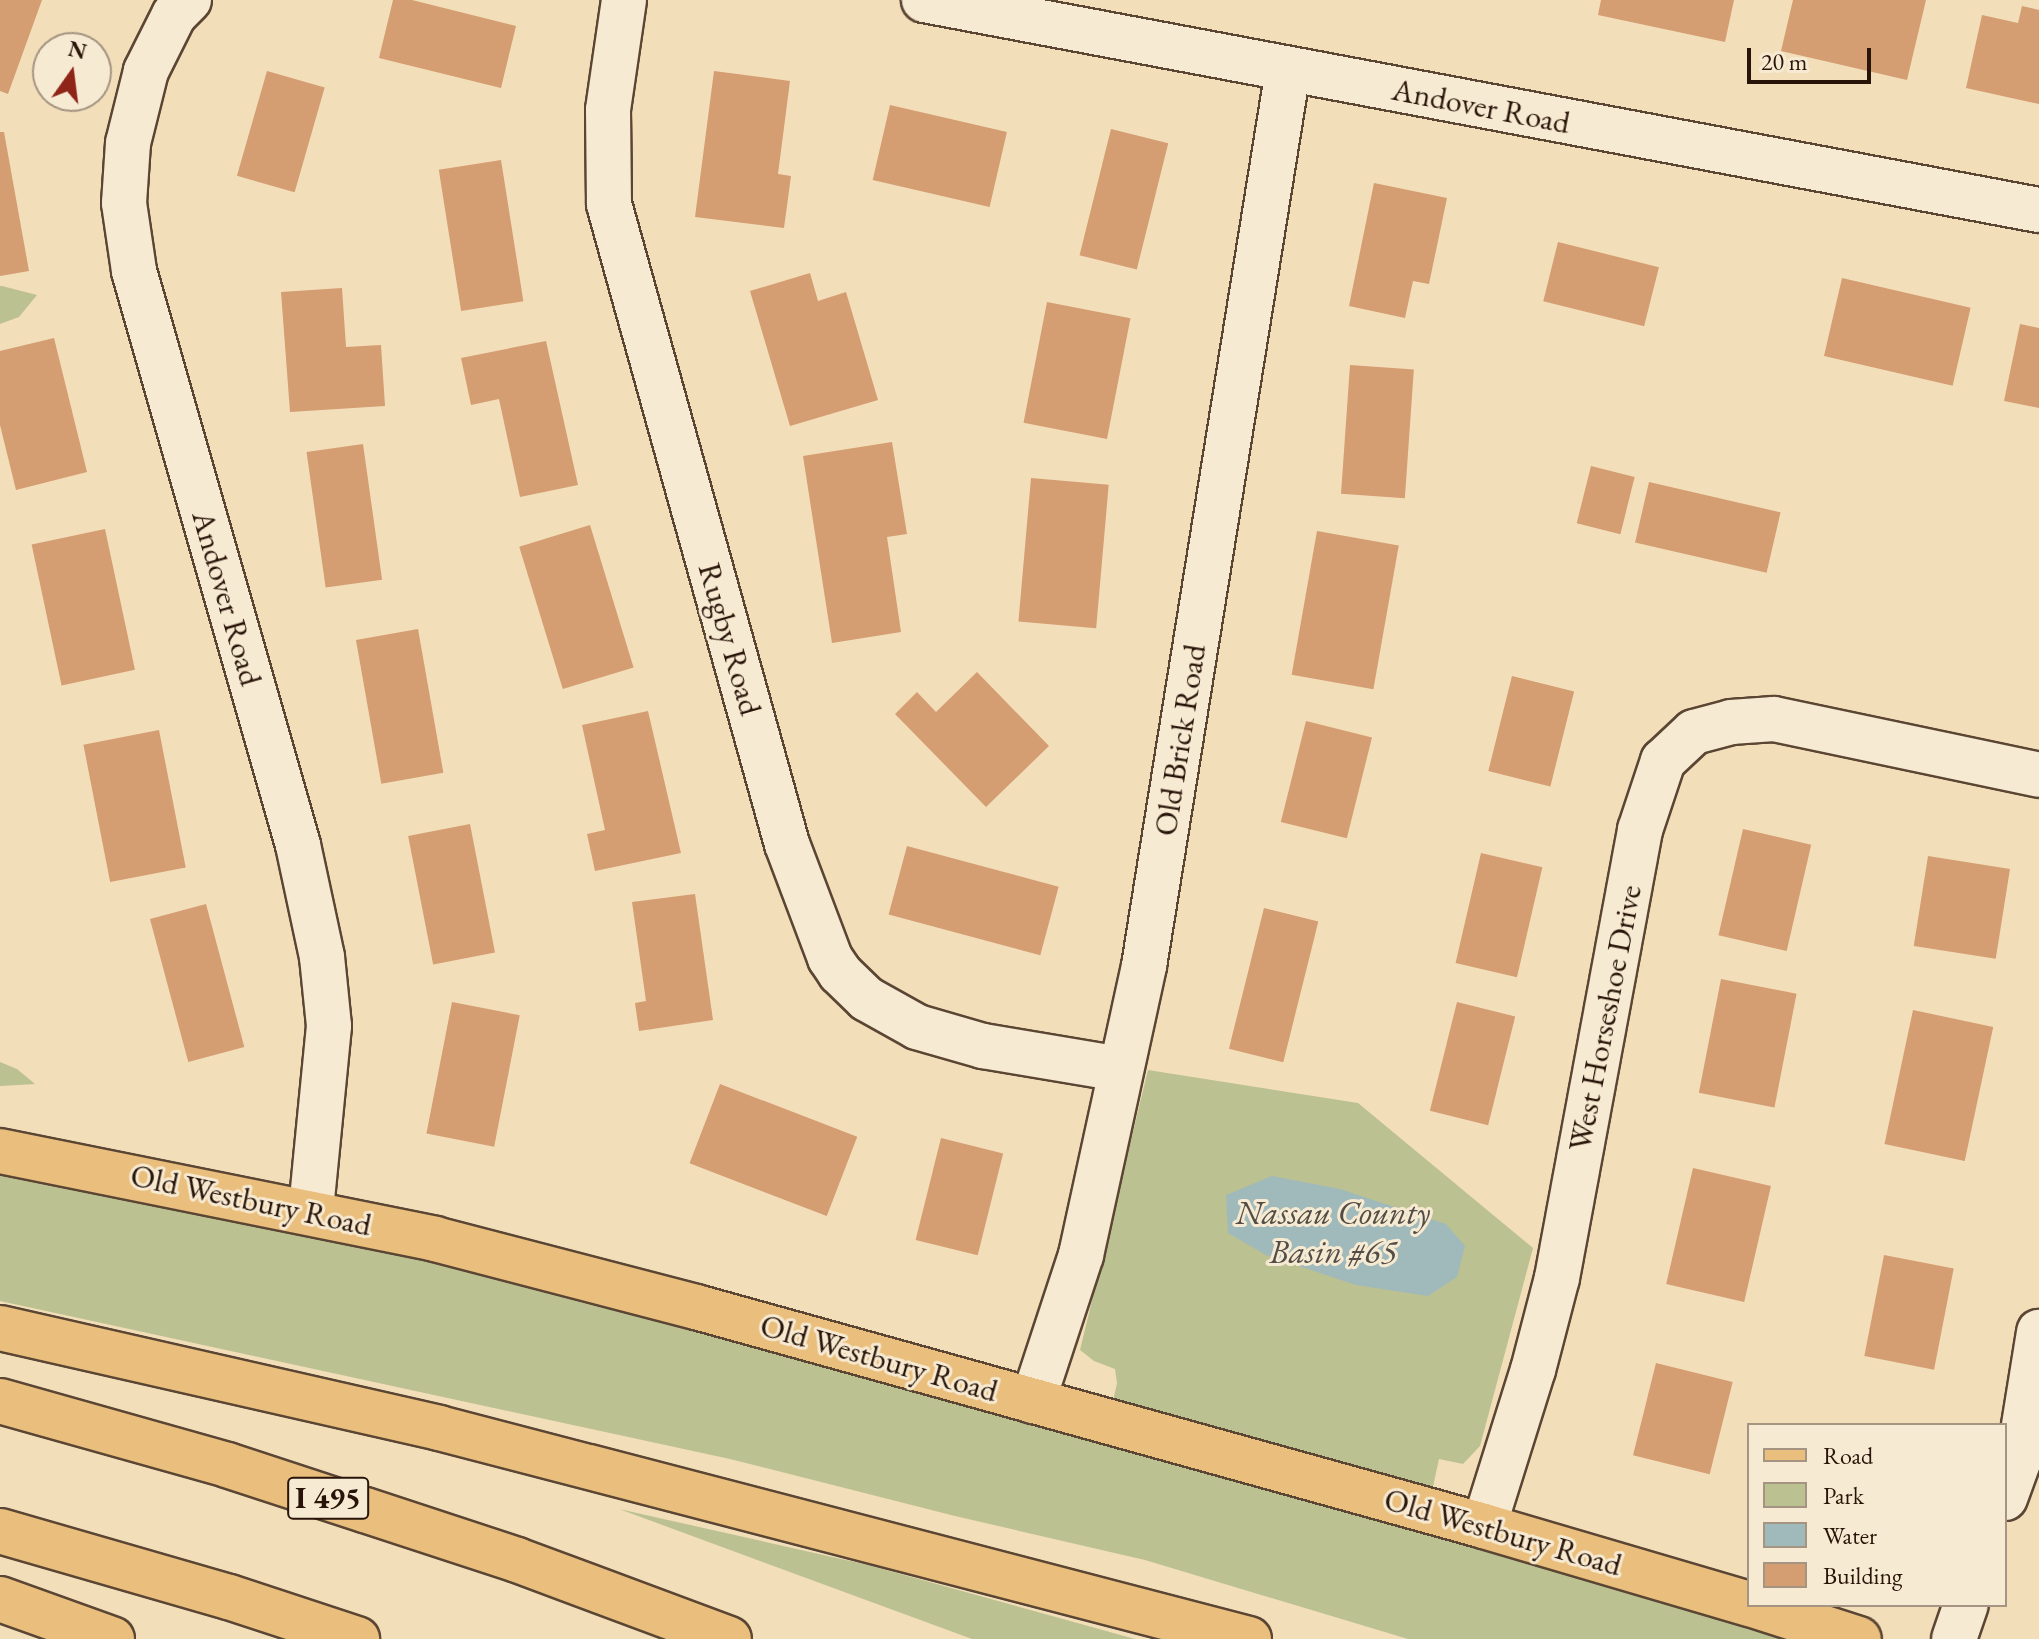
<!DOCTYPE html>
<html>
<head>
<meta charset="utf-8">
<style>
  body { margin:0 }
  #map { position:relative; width:2039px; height:1639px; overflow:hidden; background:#f3deba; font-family:"EB Garamond",serif }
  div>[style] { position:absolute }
  .green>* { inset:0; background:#bbc190 }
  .water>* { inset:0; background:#a0b9bb }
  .building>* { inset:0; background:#d49d72; transform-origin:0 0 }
  .roads { filter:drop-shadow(2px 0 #5b4634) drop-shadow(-2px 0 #5b4634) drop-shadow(0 2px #5b4634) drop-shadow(0 -2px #5b4634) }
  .minor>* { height:44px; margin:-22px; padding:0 22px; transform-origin:22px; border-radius:22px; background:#f7ead2 }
  .major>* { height:44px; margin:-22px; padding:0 22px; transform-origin:22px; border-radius:22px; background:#eabf7d }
  .highway>* { height:44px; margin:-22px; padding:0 22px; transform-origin:22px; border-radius:22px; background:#eabf7d }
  span { translate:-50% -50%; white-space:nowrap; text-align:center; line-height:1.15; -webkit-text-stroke:6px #f7ead2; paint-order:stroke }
  .shield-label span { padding:2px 6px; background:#f7ead2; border:2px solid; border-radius:6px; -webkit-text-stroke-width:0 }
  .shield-label { font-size:30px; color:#281408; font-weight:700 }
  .street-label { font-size:32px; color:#281408 }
  .water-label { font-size:34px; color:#524e47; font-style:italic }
  .legend { position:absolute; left:1747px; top:1423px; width:260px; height:184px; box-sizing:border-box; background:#f7ead2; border:2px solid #a49481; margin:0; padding:10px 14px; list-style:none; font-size:24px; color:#281408 }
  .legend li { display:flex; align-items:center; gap:16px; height:40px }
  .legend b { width:40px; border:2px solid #a49481 }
  .north { position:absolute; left:32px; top:32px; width:80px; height:80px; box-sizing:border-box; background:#f7ead2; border:2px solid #a49481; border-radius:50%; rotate:14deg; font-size:22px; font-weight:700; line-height:32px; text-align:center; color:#281408 }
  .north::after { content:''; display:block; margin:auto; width:28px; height:36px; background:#8f2418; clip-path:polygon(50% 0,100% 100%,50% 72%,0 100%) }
  .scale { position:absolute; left:1747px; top:48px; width:124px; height:36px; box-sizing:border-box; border:4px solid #281408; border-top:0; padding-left:10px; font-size:24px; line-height:28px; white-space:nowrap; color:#281408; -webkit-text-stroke:6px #f7ead2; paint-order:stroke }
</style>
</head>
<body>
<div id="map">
  <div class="green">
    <i style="clip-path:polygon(0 286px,2px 286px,37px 295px,19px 317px,0 324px)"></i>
    <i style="clip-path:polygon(0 1062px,17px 1069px,35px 1084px,0 1086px)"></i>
    <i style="clip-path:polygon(1148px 1070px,1358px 1103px,1533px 1248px,1480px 1446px,1463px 1464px,1439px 1459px,1428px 1510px,1109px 1419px,1117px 1383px,1115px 1369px,1094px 1361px,1080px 1350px)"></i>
    <i style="clip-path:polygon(0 1174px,311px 1231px,587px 1304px,878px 1374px,1788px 1639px,1408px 1639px,1145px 1560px,955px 1516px,730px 1459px,0 1301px)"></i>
    <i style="clip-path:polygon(619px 1509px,868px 1565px,1135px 1639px,972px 1639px)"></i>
  </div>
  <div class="water">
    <i style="clip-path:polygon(1272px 1176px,1340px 1189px,1446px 1224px,1465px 1246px,1457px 1277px,1428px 1296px,1356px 1285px,1266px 1255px,1228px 1233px,1226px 1195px)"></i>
  </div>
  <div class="building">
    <i style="clip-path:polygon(0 0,42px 0,8px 94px,0 91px)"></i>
    <i style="clip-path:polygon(393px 0,412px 0,516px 26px,501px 88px,379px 58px)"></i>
    <i style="clip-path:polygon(1601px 0,1734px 0,1725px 42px,1598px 15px)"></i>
    <i style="clip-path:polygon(1793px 0,1926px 0,1907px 80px,1781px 51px)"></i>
    <i style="clip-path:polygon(2022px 6px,2039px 10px,2039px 104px,1966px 88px,1982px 15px,2018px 23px)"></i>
    <i style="left:267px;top:71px;width:60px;height:109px;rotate:16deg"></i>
    <i style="clip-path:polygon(714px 71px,790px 81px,778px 174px,791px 176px,784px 228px,695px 217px)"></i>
    <i style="left:890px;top:105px;width:120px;height:77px;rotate:13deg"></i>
    <i style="left:1111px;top:129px;width:59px;height:130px;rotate:14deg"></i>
    <i style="clip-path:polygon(0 132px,4px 132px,29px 271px,0 276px)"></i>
    <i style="left:501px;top:160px;width:143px;height:63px;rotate:81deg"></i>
    <i style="clip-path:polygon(1374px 183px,1447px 198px,1429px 284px,1413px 281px,1405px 318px,1349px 306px)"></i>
    <i style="left:1558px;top:242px;width:104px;height:61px;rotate:14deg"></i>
    <i style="clip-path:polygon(810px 273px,818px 301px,846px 292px,878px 400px,790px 426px,750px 291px)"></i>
    <i style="left:1842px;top:278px;width:132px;height:80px;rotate:13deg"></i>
    <i style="clip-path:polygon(342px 288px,346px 347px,381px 345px,385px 406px,290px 412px,281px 292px)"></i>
    <i style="left:1047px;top:302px;width:85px;height:123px;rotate:11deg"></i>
    <i style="clip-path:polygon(2020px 324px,2039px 328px,2039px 408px,2004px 401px)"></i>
    <i style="clip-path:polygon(54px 338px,87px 472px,16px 490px,0 425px,0 351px)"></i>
    <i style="clip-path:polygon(546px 341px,578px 485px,520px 497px,499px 399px,471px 405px,461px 358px)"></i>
    <i style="left:1350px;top:365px;width:64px;height:129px;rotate:4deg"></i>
    <i style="clip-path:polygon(892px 442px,907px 534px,887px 537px,901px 632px,832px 643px,803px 456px)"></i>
    <i style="left:363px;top:444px;width:137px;height:57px;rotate:82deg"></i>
    <i style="left:1591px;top:466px;width:45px;height:59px;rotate:14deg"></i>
    <i style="left:1031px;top:478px;width:78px;height:144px;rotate:5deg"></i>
    <i style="left:1649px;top:482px;width:135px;height:62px;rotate:13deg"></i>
    <i style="left:590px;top:525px;width:149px;height:74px;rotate:73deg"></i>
    <i style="left:105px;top:529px;width:144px;height:75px;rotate:78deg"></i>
    <i style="left:1317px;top:531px;width:83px;height:146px;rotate:10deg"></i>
    <i style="left:418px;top:629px;width:146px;height:63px;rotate:80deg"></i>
    <i style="clip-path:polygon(977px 672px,1049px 746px,986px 807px,895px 714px,917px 692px,936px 712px)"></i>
    <i style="left:1512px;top:676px;width:64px;height:98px;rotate:14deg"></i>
    <i style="clip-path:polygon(648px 711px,681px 853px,595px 871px,587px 834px,605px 830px,582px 725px)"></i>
    <i style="left:1306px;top:721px;width:68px;height:104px;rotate:14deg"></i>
    <i style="left:159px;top:730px;width:140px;height:77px;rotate:79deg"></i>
    <i style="left:470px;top:824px;width:131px;height:63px;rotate:79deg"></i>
    <i style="left:1743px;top:829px;width:70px;height:109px;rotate:13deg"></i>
    <i style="left:907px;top:846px;width:157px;height:71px;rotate:15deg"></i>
    <i style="left:1481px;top:853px;width:63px;height:113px;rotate:13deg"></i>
    <i style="left:1928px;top:856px;width:83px;height:91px;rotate:9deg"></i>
    <i style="clip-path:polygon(695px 894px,713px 1020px,639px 1031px,635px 1003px,646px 1001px,632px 902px)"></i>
    <i style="left:206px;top:904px;width:148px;height:58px;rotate:75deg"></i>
    <i style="left:1264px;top:908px;width:56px;height:145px;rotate:14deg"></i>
    <i style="left:1721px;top:979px;width:77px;height:116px;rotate:11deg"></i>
    <i style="left:452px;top:1002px;width:69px;height:134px;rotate:11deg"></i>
    <i style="left:1457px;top:1002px;width:60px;height:112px;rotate:14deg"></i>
    <i style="left:1913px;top:1010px;width:82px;height:137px;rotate:12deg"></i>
    <i style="left:720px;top:1084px;width:147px;height:85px;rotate:21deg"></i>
    <i style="left:941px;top:1138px;width:64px;height:105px;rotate:14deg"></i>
    <i style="left:1693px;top:1168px;width:80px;height:119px;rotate:13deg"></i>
    <i style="left:1884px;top:1255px;width:71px;height:103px;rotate:11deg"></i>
    <i style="left:1656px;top:1363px;width:79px;height:95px;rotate:14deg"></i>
  </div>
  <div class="roads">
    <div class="minor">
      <i style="left:189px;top:0;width:21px;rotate:135deg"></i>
      <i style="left:174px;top:15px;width:63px;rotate:116.6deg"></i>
      <i style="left:146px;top:71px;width:74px;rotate:104deg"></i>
      <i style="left:128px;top:143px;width:60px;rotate:93.8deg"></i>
      <i style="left:124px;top:203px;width:69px;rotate:81.6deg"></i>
      <i style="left:134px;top:271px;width:597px;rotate:74.05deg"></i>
      <i style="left:298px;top:845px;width:115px;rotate:77.9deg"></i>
      <i style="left:322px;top:957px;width:69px;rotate:84.2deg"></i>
      <i style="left:329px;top:1026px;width:186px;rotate:95.6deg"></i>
      <i style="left:624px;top:0;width:111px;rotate:98.3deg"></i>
      <i style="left:608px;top:110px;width:94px;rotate:89.4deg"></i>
      <i style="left:609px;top:204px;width:664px;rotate:74.46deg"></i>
      <i style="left:787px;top:844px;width:122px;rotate:69.3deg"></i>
      <i style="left:830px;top:958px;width:18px;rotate:56deg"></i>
      <i style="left:840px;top:973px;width:37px;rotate:44deg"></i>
      <i style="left:867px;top:999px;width:57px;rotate:29.2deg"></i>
      <i style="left:917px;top:1027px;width:69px;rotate:16.1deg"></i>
      <i style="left:983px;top:1046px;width:139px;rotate:9.5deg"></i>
      <i style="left:924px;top:0;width:1135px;rotate:10.67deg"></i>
      <i style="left:1033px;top:1401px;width:154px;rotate:-71.8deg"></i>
      <i style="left:1081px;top:1255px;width:296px;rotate:-77.7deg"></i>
      <i style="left:1144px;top:966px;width:907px;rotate:-80.87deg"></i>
      <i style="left:2005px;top:1498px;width:38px;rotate:-70deg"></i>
      <i style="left:2018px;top:1462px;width:132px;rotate:-80.8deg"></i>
      <i style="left:1484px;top:1526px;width:164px;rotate:-72.6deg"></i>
      <i style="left:1533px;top:1370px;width:95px;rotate:-75.4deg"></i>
      <i style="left:1557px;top:1278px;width:456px;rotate:-79.5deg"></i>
      <i style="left:1640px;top:830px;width:73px;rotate:-71.6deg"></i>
      <i style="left:1663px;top:761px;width:42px;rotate:-43.1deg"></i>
      <i style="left:1694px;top:732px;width:38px;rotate:-15deg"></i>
      <i style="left:1731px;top:722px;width:43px;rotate:-4deg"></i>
      <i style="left:1774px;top:719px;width:271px;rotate:11.9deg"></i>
      <i style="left:1954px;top:1639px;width:36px;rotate:-71deg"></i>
    </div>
    <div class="major">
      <i style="left:0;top:1151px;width:444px;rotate:11.4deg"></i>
      <i style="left:435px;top:1239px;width:270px;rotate:14.6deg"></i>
      <i style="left:696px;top:1307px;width:818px;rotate:15.53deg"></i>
      <i style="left:1484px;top:1526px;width:276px;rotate:16.4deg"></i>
      <i style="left:1753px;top:1605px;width:111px;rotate:17.8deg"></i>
    </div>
    <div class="highway">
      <i style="left:0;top:1328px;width:450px;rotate:12.8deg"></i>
      <i style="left:439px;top:1428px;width:837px;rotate:14.6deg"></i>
      <i style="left:0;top:1401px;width:236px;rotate:15.7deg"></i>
      <i style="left:227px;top:1465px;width:145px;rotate:18.1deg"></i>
      <i style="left:365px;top:1510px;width:160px;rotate:18.2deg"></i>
      <i style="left:517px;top:1560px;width:226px;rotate:20.4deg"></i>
      <i style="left:0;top:1531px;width:238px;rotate:16.1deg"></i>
      <i style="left:229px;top:1597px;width:135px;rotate:18.2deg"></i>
      <i style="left:0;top:1599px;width:119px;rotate:19.7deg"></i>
    </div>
  </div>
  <div class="shield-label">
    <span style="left:328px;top:1498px">I 495</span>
  </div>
  <div class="street-label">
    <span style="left:1481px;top:106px;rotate:11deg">Andover Road</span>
    <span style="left:227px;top:598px;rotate:74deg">Andover Road</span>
    <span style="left:730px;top:639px;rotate:74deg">Rugby Road</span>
    <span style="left:1180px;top:740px;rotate:-81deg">Old Brick Road</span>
    <span style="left:1605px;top:1018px;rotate:-79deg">West Horseshoe Drive</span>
    <span style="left:251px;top:1200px;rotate:12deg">Old Westbury Road</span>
    <span style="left:879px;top:1358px;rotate:16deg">Old Westbury Road</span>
    <span style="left:1503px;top:1532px;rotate:16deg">Old Westbury Road</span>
  </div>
  <div class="water-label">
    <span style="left:1333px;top:1232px">Nassau County<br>Basin #65</span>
  </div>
  <ul class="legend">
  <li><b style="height:10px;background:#eabf7d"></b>Road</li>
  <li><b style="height:22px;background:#bbc190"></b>Park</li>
  <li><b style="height:22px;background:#a0b9bb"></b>Water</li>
  <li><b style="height:22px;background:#d49d72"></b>Building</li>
  </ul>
  <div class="north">N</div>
  <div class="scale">20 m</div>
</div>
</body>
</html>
